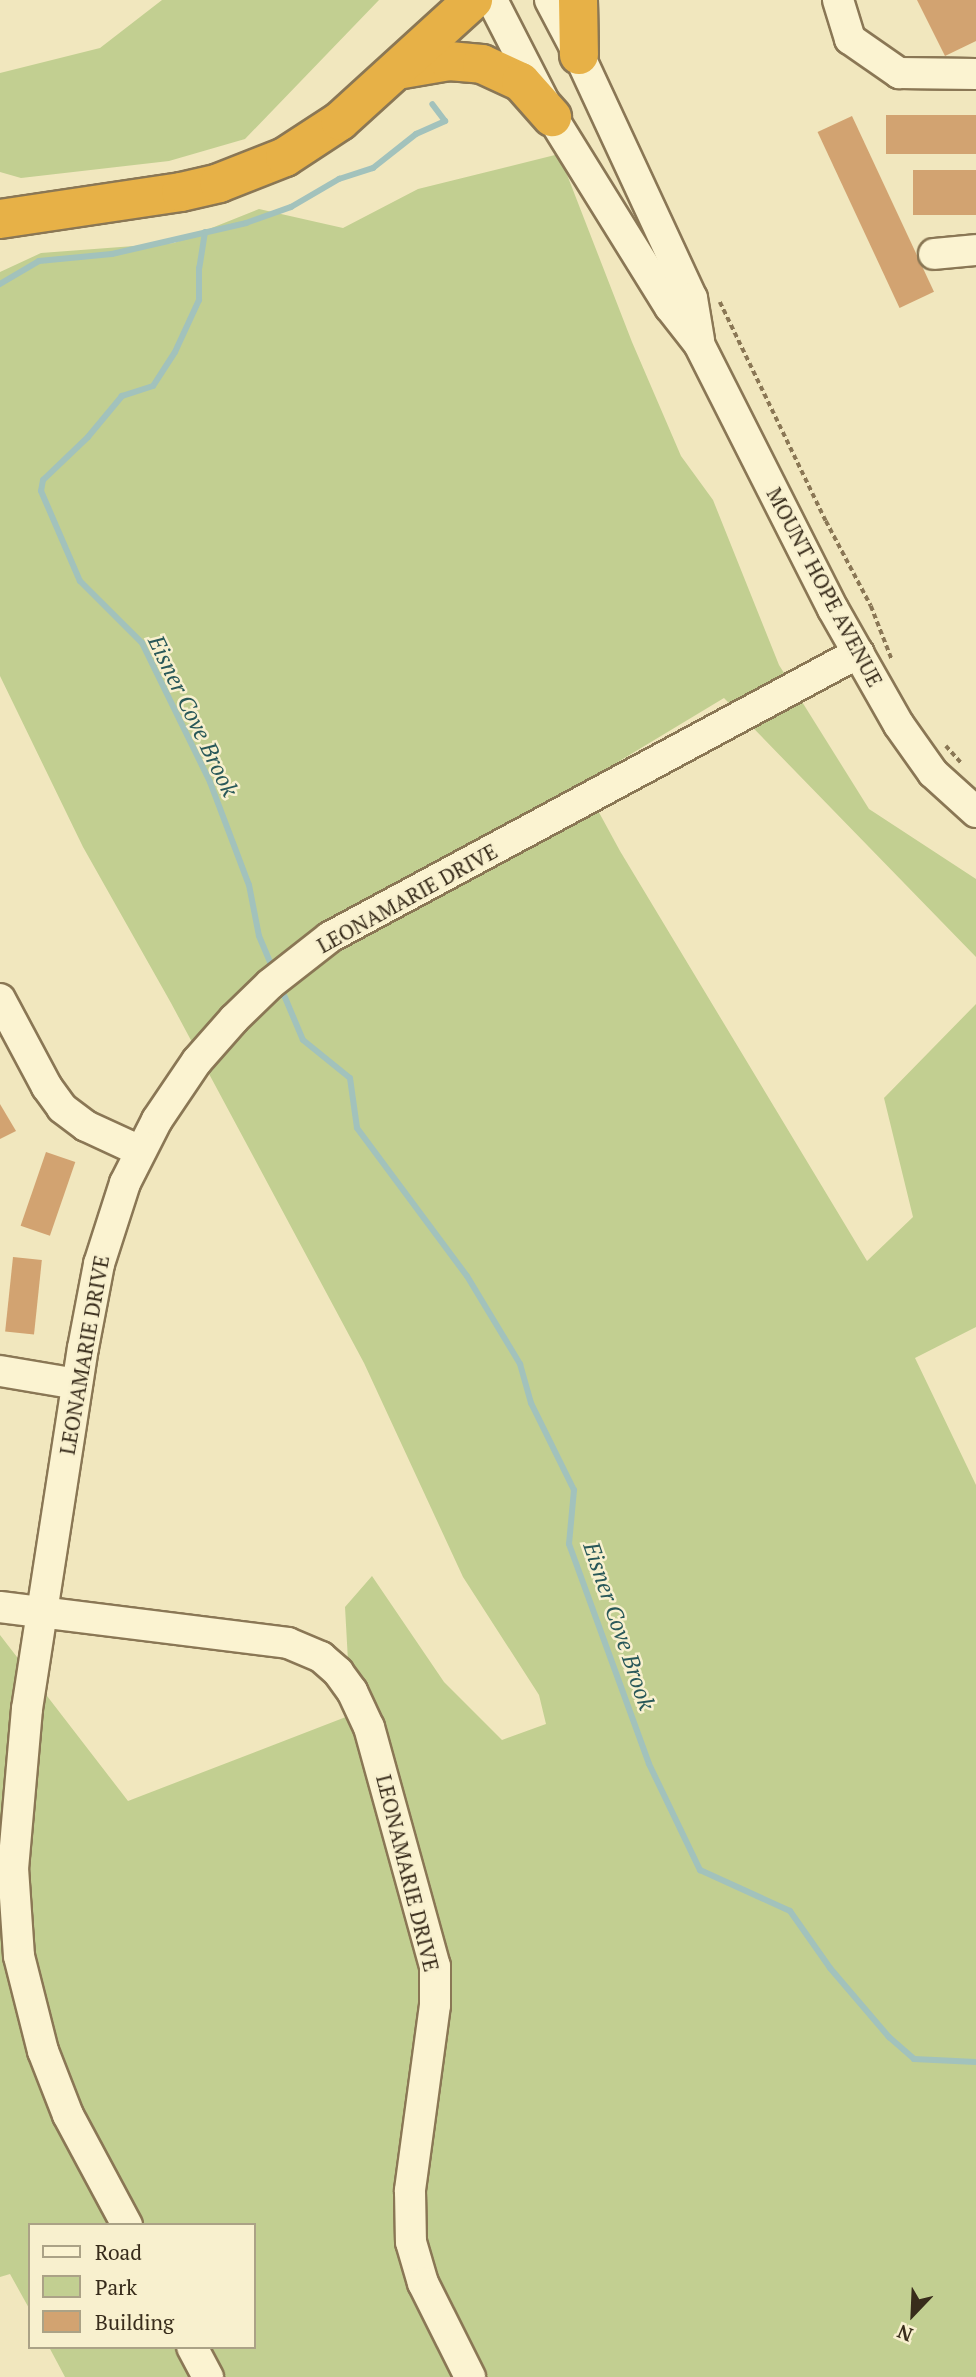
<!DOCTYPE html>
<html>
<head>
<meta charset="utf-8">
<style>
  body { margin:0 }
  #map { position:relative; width:976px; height:2377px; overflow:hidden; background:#f1e7be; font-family:"PT Serif",serif }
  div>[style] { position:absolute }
  .green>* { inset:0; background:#c2cf91 }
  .stream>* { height:6px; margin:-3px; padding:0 3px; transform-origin:3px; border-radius:3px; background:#a2c2bc }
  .building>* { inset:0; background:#d2a371; transform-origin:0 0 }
  .path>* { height:3.5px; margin-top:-1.75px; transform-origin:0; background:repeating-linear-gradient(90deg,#8a7755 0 5px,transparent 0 8.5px) }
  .roads { filter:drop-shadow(2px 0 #8a7755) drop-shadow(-2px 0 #8a7755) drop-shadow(0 2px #8a7755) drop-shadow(0 -2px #8a7755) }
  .minor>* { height:30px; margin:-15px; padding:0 15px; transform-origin:15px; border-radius:15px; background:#fbf3d1 }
  .highway>* { height:38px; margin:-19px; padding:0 19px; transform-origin:19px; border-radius:19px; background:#e7b147 }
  span { translate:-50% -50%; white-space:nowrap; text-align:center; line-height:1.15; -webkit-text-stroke:5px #f8f0ce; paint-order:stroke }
  .street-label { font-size:21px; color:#382c1b }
  .water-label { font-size:23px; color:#295859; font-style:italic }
  .legend { position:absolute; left:28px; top:2223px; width:228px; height:126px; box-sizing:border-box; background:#f8f0ce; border:2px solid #aba286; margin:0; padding:9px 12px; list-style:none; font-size:21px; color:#382c1b }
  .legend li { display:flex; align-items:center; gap:14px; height:35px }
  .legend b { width:35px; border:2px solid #aba286 }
  .north { position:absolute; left:878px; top:2279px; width:70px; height:70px; -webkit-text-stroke:5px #f8f0ce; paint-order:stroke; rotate:203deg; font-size:19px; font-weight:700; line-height:28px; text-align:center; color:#382c1b }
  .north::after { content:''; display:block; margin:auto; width:24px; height:32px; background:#382c1b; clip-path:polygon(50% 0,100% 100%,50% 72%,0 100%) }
</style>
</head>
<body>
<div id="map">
  <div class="green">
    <i style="clip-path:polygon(162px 0,379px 0,245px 139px,169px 161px,21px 178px,0 172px,0 73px,100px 48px)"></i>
    <i style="clip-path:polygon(559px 154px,632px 342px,681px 456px,713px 500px,779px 665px,869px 809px,976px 879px,976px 957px,724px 698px,583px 783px,620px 851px,867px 1261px,913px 1217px,884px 1098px,976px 1004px,976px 1327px,915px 1358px,976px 1485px,976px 2377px,65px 2377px,49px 2347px,254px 2347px,254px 2225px,30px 2225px,30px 2310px,10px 2274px,0 2277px,0 1635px,128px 1801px,351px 1715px,345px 1607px,372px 1576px,444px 1682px,502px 1740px,546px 1724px,539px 1695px,463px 1577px,364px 1363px,171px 1003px,83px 847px,0 676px,0 272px,41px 253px,174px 243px,259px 209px,343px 228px,418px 189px)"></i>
  </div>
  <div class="stream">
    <i style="left:205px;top:232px;width:36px;rotate:99deg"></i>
    <i style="left:199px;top:268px;width:32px;rotate:90deg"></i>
    <i style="left:199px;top:300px;width:57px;rotate:114.8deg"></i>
    <i style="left:175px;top:352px;width:40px;rotate:122.9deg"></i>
    <i style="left:153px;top:386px;width:33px;rotate:162deg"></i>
    <i style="left:122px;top:396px;width:53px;rotate:129.7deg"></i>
    <i style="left:88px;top:437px;width:62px;rotate:136.3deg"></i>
    <i style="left:43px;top:480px;width:11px;rotate:100deg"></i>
    <i style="left:41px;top:491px;width:98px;rotate:66.6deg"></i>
    <i style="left:80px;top:581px;width:88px;rotate:45deg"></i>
    <i style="left:142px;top:643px;width:155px;rotate:63.9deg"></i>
    <i style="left:210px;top:782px;width:110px;rotate:69.3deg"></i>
    <i style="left:249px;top:885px;width:52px;rotate:78.9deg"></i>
    <i style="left:259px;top:936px;width:28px;rotate:67deg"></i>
    <i style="left:0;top:284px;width:45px;rotate:-30.5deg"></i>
    <i style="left:39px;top:261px;width:73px;rotate:-5.5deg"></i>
    <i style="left:112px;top:254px;width:138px;rotate:-13deg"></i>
    <i style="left:246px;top:223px;width:48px;rotate:-19.6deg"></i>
    <i style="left:291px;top:207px;width:56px;rotate:-30.3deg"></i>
    <i style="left:339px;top:179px;width:36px;rotate:-18deg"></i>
    <i style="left:373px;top:168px;width:55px;rotate:-38.3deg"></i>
    <i style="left:416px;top:134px;width:32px;rotate:-24deg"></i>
    <i style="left:445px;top:121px;width:21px;rotate:-127deg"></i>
    <i style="left:281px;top:988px;width:56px;rotate:67.1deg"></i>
    <i style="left:303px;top:1040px;width:60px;rotate:39deg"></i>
    <i style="left:350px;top:1078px;width:50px;rotate:82deg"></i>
    <i style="left:357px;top:1128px;width:184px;rotate:53.4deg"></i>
    <i style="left:467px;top:1276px;width:103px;rotate:58.9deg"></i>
    <i style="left:520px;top:1364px;width:41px;rotate:74.2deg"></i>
    <i style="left:531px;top:1403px;width:97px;rotate:63.7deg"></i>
    <i style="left:574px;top:1490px;width:54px;rotate:95.3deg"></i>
    <i style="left:569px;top:1544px;width:234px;rotate:70deg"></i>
    <i style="left:649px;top:1764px;width:118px;rotate:64.3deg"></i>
    <i style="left:700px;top:1870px;width:99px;rotate:24.5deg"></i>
    <i style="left:790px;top:1911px;width:70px;rotate:54.9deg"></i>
    <i style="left:830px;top:1968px;width:91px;rotate:49.5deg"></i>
    <i style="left:889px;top:2037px;width:33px;rotate:41deg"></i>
    <i style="left:914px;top:2059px;width:62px;rotate:2.8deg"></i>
  </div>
  <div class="building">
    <i style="clip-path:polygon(917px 0,976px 0,976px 41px,945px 56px)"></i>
    <i style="left:976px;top:115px;width:39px;height:90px;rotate:90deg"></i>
    <i style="left:852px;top:116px;width:194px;height:38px;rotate:65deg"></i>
    <i style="left:976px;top:170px;width:45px;height:63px;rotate:90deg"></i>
    <i style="clip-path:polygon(0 1104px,16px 1131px,0 1139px)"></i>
    <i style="left:46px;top:1152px;width:31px;height:78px;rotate:19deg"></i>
    <i style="left:13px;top:1257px;width:29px;height:75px;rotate:6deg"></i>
  </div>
  <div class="path">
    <i style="left:720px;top:302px;width:243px;rotate:64.2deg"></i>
    <i style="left:826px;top:521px;width:96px;rotate:62.1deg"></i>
    <i style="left:871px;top:606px;width:58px;rotate:68.7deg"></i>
    <i style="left:946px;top:746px;width:24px;rotate:48deg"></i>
  </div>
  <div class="roads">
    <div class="minor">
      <i style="left:492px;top:0;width:131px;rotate:62.9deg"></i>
      <i style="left:552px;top:117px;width:224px;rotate:58.2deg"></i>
      <i style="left:670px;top:307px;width:47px;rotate:51.9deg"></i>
      <i style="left:699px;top:344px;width:297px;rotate:63.2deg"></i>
      <i style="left:833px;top:609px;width:133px;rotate:60.4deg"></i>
      <i style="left:899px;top:725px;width:59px;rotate:54.7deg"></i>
      <i style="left:933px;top:773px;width:58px;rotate:42.2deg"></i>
      <i style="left:550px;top:0;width:62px;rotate:62.2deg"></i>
      <i style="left:579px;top:55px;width:268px;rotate:65.1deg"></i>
      <i style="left:692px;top:298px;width:43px;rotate:80.5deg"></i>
      <i style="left:838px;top:0;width:41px;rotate:72.9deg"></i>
      <i style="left:850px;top:39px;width:60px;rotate:34.8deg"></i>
      <i style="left:899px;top:73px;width:77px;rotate:0.7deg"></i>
      <i style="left:934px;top:254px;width:42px;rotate:-5.4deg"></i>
      <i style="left:0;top:999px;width:100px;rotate:61.9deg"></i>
      <i style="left:47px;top:1087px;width:26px;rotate:54deg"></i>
      <i style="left:62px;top:1108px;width:30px;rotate:37deg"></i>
      <i style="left:86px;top:1126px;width:60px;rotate:24.8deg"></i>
      <i style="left:0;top:1371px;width:78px;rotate:9.6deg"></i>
      <i style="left:0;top:1607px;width:290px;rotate:7.1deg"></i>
      <i style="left:288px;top:1643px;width:36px;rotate:23deg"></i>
      <i style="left:321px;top:1657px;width:23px;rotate:41deg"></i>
      <i style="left:338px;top:1672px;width:24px;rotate:54deg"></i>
      <i style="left:352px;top:1691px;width:40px;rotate:65deg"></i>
      <i style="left:369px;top:1727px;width:248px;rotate:74.6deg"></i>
      <i style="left:435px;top:1966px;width:39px;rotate:90deg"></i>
      <i style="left:435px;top:2005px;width:188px;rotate:97.7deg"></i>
      <i style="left:410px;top:2191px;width:51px;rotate:88.9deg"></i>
      <i style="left:411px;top:2242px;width:43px;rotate:73.7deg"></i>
      <i style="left:423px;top:2283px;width:105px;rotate:63.4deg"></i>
      <i style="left:127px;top:2225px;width:125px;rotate:-118.2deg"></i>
      <i style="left:68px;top:2115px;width:69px;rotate:-111.3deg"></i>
      <i style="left:43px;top:2051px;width:98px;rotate:-104.2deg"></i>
      <i style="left:19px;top:1956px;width:87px;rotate:-93.9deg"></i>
      <i style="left:13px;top:1869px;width:161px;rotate:-85deg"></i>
      <i style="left:27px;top:1709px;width:365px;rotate:-81.2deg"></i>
      <i style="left:83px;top:1348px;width:86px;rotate:-79.2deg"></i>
      <i style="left:99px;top:1264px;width:85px;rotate:-72.2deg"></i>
      <i style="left:125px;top:1183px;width:71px;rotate:-63.1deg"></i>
      <i style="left:157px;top:1120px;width:71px;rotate:-55.9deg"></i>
      <i style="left:197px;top:1061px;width:56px;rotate:-48.6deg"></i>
      <i style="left:234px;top:1019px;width:50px;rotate:-44.2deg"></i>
      <i style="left:270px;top:984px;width:76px;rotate:-38.1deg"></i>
      <i style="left:330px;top:937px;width:600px;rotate:-28.27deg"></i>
      <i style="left:192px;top:2347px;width:34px;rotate:62deg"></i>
    </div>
    <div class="highway">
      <i style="left:578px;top:0;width:55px;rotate:89deg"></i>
      <i style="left:397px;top:70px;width:53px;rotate:-9.8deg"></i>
      <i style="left:449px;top:61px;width:33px;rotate:5deg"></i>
      <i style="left:482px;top:64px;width:43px;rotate:24.8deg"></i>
      <i style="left:521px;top:82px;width:47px;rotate:48.5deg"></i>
      <i style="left:0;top:219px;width:183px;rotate:-8.5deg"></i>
      <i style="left:181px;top:192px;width:39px;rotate:-13deg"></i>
      <i style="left:219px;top:183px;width:71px;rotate:-21.5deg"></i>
      <i style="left:285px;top:157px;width:66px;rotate:-33.2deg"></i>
      <i style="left:340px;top:121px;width:180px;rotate:-42.3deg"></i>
    </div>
  </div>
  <div class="street-label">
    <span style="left:825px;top:587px;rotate:62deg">MOUNT HOPE AVENUE</span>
    <span style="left:407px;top:898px;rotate:-29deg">LEONAMARIE DRIVE</span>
    <span style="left:84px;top:1355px;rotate:-80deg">LEONAMARIE DRIVE</span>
    <span style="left:408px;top:1873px;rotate:76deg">LEONAMARIE DRIVE</span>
  </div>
  <div class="water-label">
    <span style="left:193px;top:716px;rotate:64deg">Eisner Cove Brook</span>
    <span style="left:619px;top:1626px;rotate:71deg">Eisner Cove Brook</span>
  </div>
  <ul class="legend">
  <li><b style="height:9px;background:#fbf3d1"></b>Road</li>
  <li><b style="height:19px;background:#c2cf91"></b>Park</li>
  <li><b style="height:19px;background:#d2a371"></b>Building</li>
  </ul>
  <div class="north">N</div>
</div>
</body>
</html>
